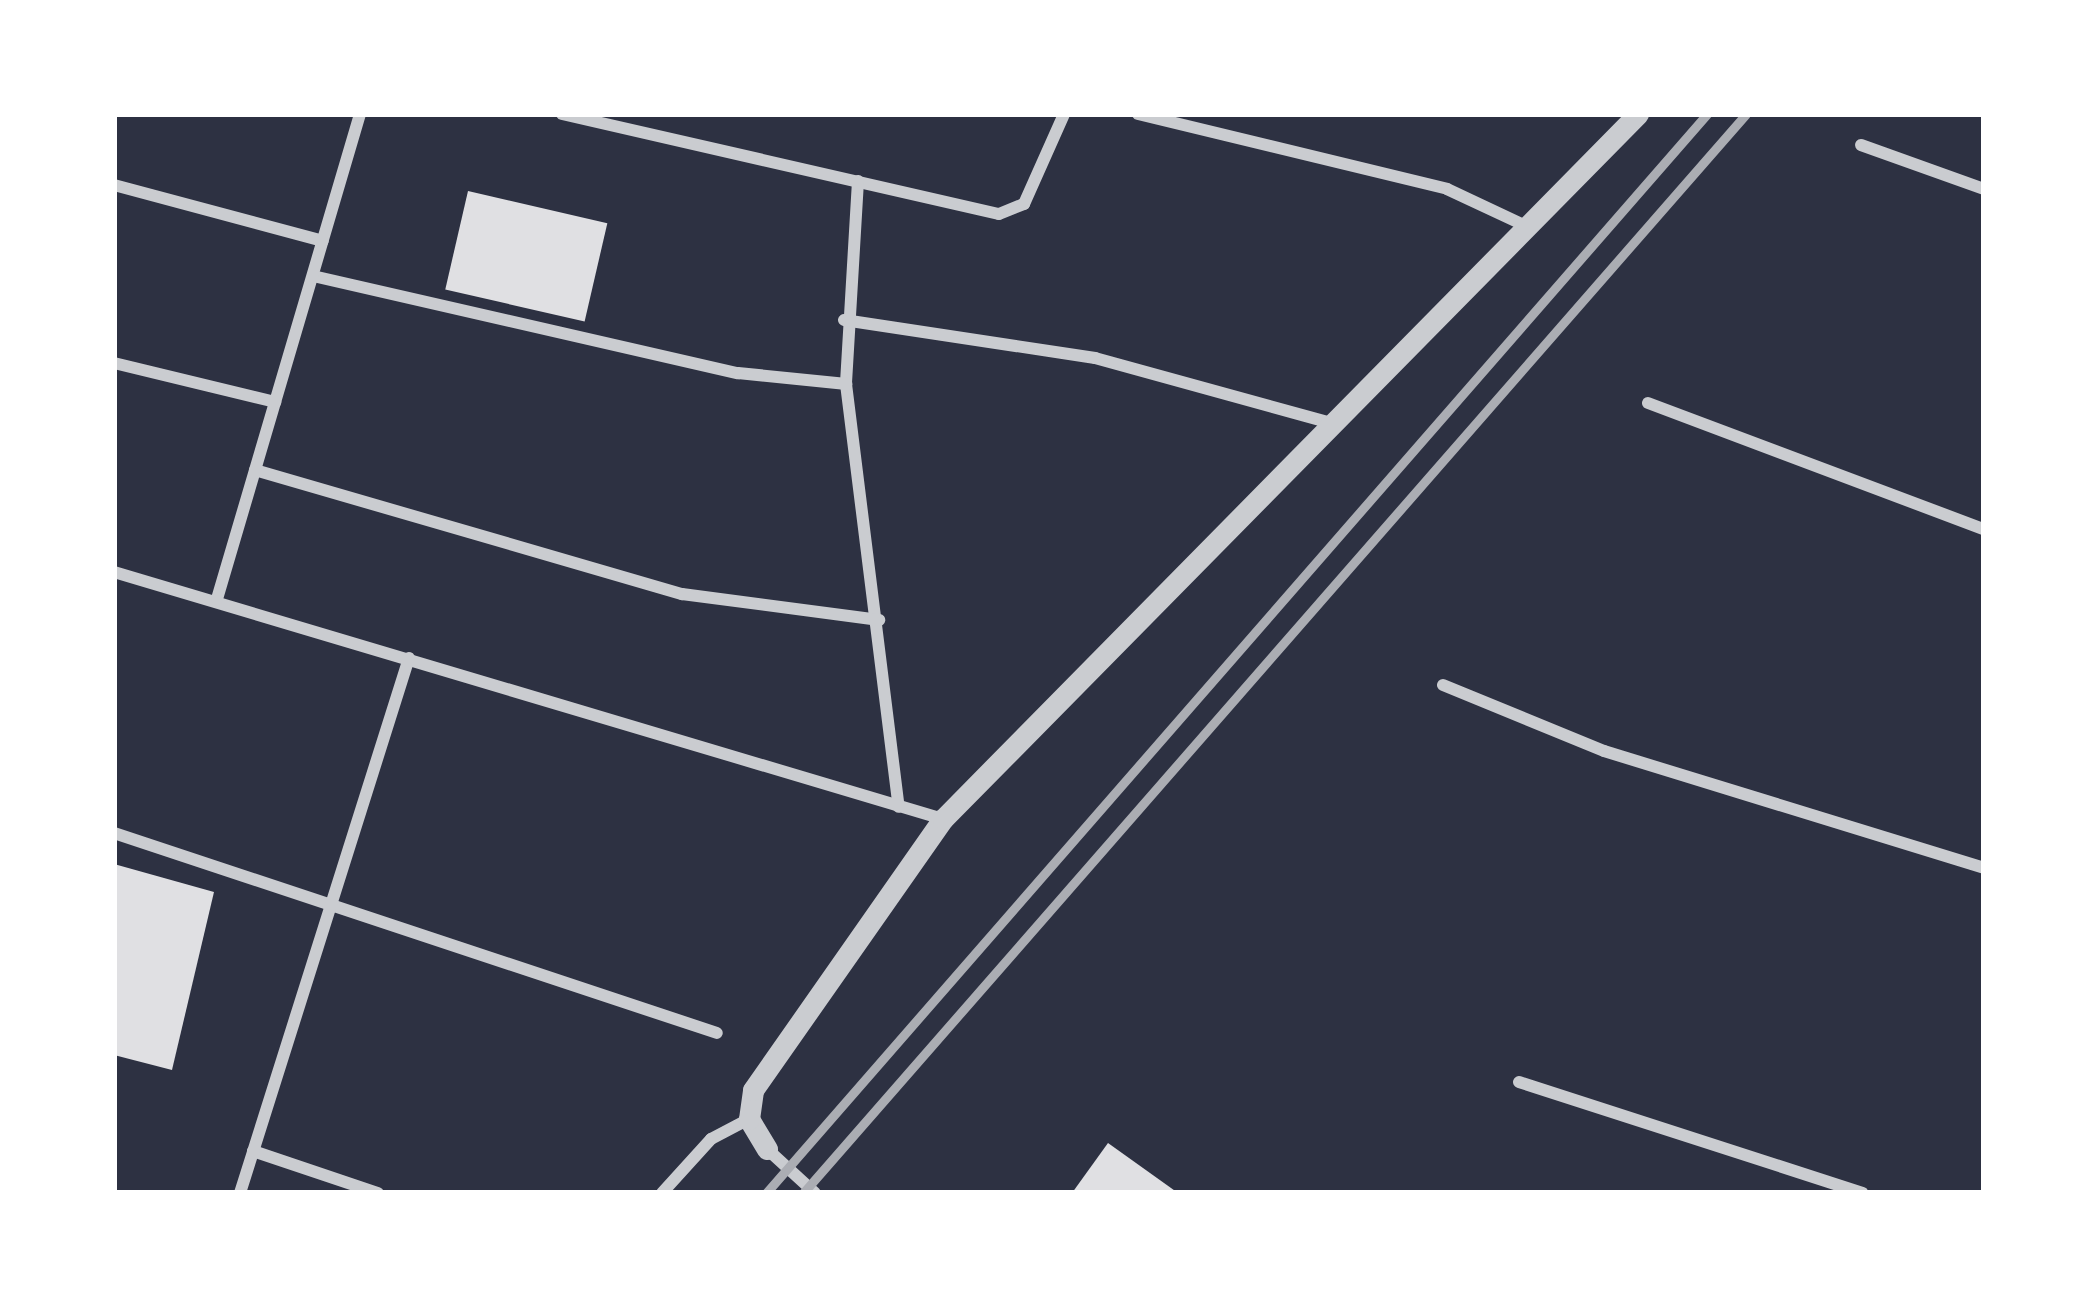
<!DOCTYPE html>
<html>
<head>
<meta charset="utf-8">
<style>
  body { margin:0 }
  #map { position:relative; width:2098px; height:1307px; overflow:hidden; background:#2d3142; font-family:Rubik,sans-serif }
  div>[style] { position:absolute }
  .building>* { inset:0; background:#e0e0e3; transform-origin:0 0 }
  .minor>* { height:12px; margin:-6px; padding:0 6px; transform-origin:6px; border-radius:6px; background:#caccd0 }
  .tertiary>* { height:21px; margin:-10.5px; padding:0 10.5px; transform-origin:10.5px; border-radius:10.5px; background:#caccd0 }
  .rail>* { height:9px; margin:-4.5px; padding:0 4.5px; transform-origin:4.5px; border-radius:4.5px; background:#abadb3 }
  span { translate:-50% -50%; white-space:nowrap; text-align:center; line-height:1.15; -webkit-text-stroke:10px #fff; paint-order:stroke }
  .frame { position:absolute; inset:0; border:117px solid #fff; pointer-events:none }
</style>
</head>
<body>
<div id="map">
  <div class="building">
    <i style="left:468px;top:191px;width:143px;height:101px;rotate:13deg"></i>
    <i style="clip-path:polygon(114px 864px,214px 892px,172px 1070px,114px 1055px)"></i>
    <i style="clip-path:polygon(1108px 1143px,1178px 1193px,1072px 1193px)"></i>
  </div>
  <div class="minor">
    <i style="left:562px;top:114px;width:448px;rotate:12.9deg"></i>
    <i style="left:999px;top:214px;width:27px;rotate:-22deg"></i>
    <i style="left:1024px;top:204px;width:98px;rotate:-66deg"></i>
    <i style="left:1138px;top:114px;width:318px;rotate:13.6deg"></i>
    <i style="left:1447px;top:189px;width:87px;rotate:25.1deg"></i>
    <i style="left:1861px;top:145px;width:131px;rotate:19.7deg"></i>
    <i style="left:858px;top:181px;width:203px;rotate:93.4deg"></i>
    <i style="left:846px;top:384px;width:426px;rotate:82.9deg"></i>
    <i style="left:114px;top:185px;width:216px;rotate:15deg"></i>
    <i style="left:313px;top:276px;width:436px;rotate:12.9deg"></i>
    <i style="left:738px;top:373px;width:109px;rotate:5.8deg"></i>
    <i style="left:844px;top:320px;width:254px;rotate:8.6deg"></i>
    <i style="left:1095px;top:358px;width:249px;rotate:15.4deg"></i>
    <i style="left:114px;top:363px;width:166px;rotate:13.6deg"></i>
    <i style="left:1648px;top:403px;width:359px;rotate:20.6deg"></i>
    <i style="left:255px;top:470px;width:445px;rotate:16.2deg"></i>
    <i style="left:682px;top:594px;width:199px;rotate:7.5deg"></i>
    <i style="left:114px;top:572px;width:865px;rotate:16.59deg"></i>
    <i style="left:217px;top:599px;width:506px;rotate:-73.57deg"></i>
    <i style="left:1443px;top:685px;width:174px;rotate:22.3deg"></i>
    <i style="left:1604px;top:751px;width:398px;rotate:17.1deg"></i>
    <i style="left:114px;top:833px;width:635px;rotate:18.35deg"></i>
    <i style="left:1519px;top:1082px;width:361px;rotate:17.9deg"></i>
    <i style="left:767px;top:1149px;width:65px;rotate:42.5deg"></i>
    <i style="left:253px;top:1151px;width:132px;rotate:18.6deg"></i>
    <i style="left:240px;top:1193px;width:561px;rotate:-72.47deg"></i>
    <i style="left:662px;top:1193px;width:73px;rotate:-47.8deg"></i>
    <i style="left:711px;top:1139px;width:43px;rotate:-27.8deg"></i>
  </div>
  <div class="tertiary">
    <i style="left:767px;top:1149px;width:35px;rotate:-121deg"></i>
    <i style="left:749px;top:1119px;width:29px;rotate:-82deg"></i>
    <i style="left:753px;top:1090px;width:331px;rotate:-55deg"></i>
    <i style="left:943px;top:819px;width:990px;rotate:-45.41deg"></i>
  </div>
  <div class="rail">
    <i style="left:766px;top:1193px;width:1432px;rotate:-48.91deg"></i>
    <i style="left:803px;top:1193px;width:1433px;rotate:-48.85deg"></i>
  </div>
  <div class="frame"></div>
</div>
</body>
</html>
